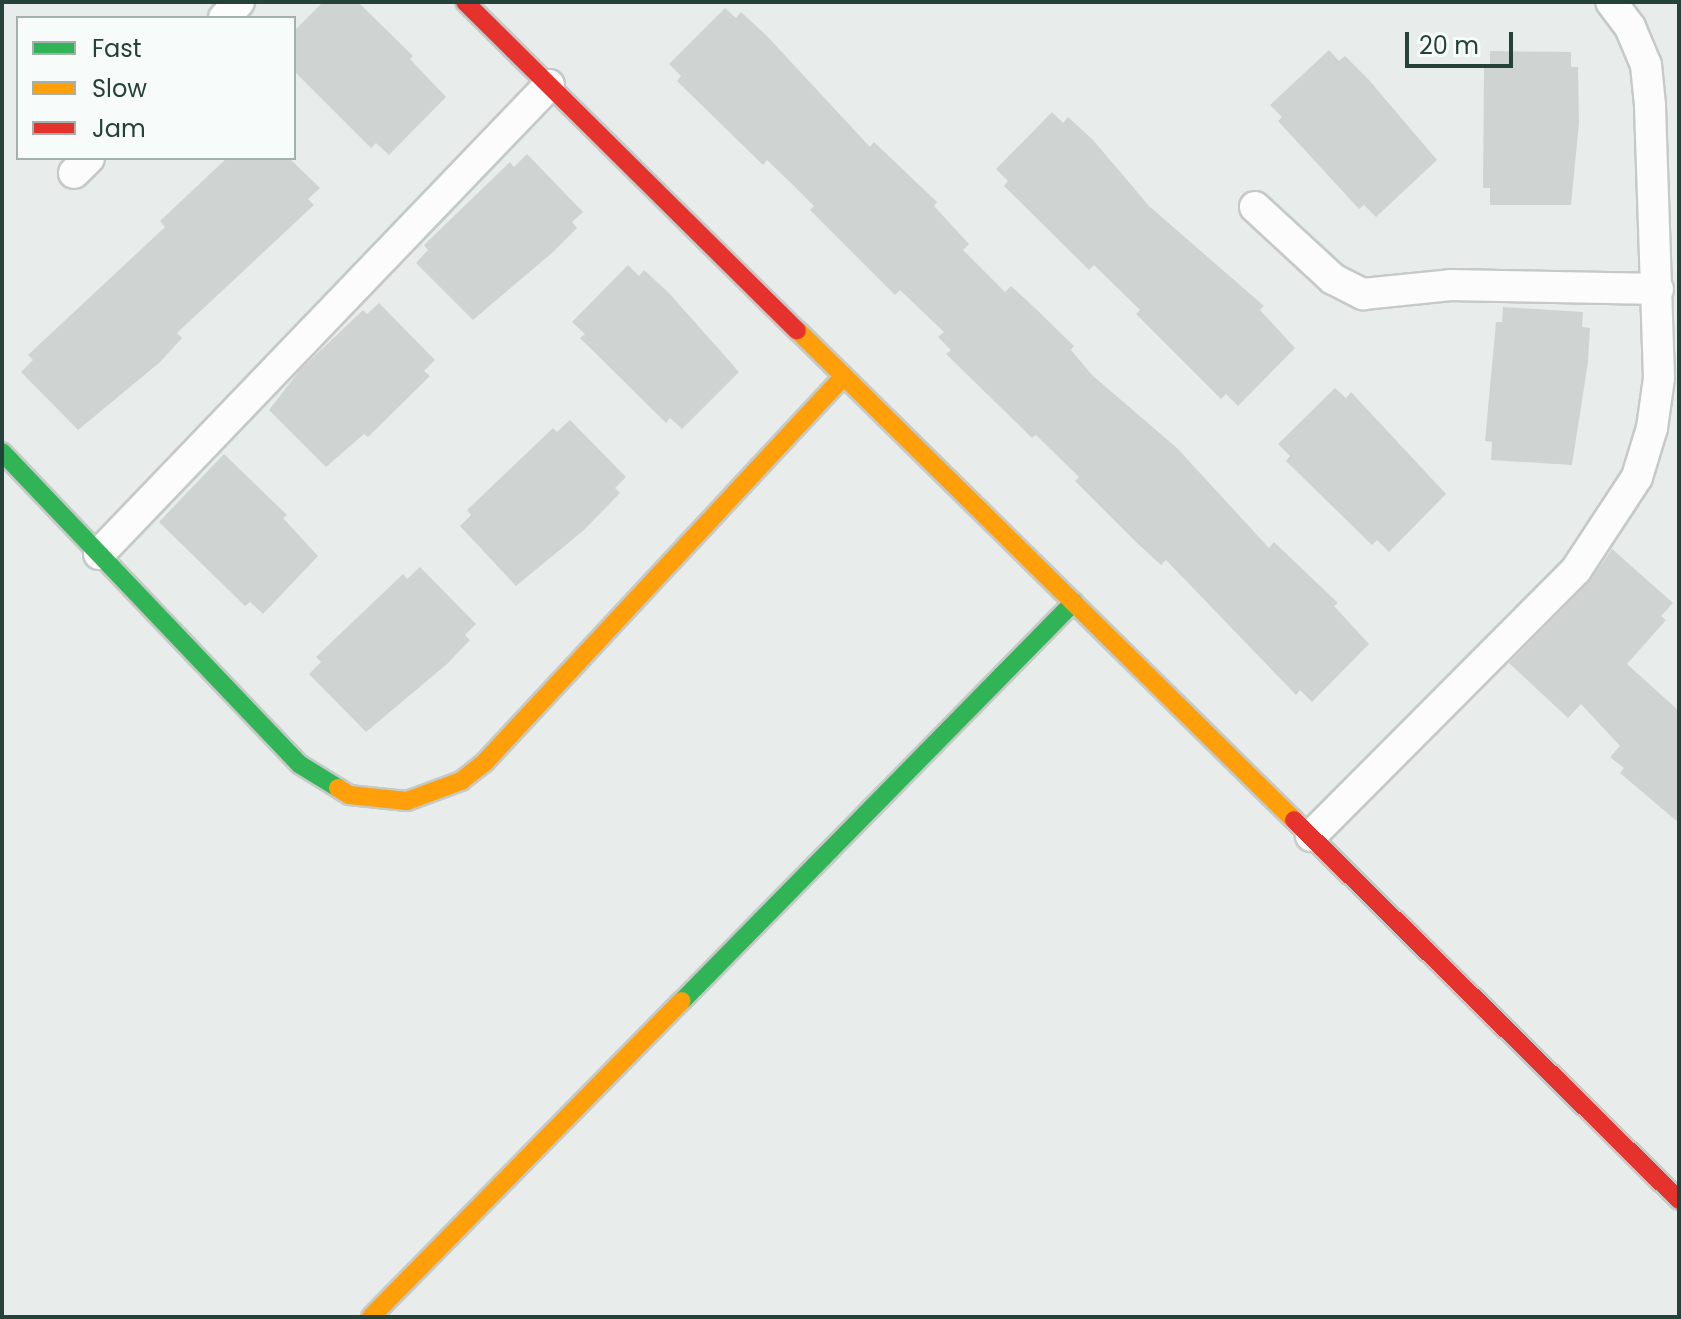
<!DOCTYPE html>
<html>
<head>
<meta charset="utf-8">
<style>
  body { margin:0 }
  #map { position:relative; width:1681px; height:1319px; overflow:hidden; background:#e8edeb; font-family:Poppins,sans-serif }
  div>[style] { position:absolute }
  .building>* { inset:0; background:#cfd4d2 }
  .roads { filter:drop-shadow(2px 0 #c5cac8) drop-shadow(-2px 0 #c5cac8) drop-shadow(0 2px #c5cac8) drop-shadow(0 -2px #c5cac8) }
  .street>* { height:30px; margin:-15px; padding:0 15px; transform-origin:15px; border-radius:15px; background:#fcfcfc }
  .fast>* { height:18px; margin:-9px; padding:0 9px; transform-origin:9px; border-radius:9px; background:#30b455 }
  .slow>* { height:18px; margin:-9px; padding:0 9px; transform-origin:9px; border-radius:9px; background:#ff9f0a }
  .jam>* { height:18px; margin:-9px; padding:0 9px; transform-origin:9px; border-radius:9px; background:#e5322d }
  span { translate:-50% -50%; white-space:nowrap; text-align:center; line-height:1.15; -webkit-text-stroke:8px #f7fbf9; paint-order:stroke }
  .frame { position:absolute; inset:0; border:4px solid #24423a; pointer-events:none }
  .legend { position:absolute; left:16px; top:16px; width:280px; height:144px; box-sizing:border-box; background:#f7fbf9; border:2px solid #a3b1ad; margin:0; padding:10px 14px; list-style:none; font-size:24px; color:#24423a }
  .legend li { display:flex; align-items:center; gap:16px; height:40px }
  .legend b { width:40px; border:2px solid #a3b1ad }
  .scale { position:absolute; left:1405px; top:32px; width:108px; height:36px; box-sizing:border-box; border:4px solid #24423a; border-top:0; padding-left:10px; font-size:24px; line-height:28px; white-space:nowrap; color:#24423a; -webkit-text-stroke:6px #f7fbf9; paint-order:stroke }
</style>
</head>
<body>
<div id="map">
  <div class="building">
    <i style="clip-path:polygon(323px 2px,358px 2px,413px 56px,410px 59px,446px 97px,389px 155px,376px 143px,371px 148px,294px 71px,294px 31px)"></i>
    <i style="clip-path:polygon(725px 8px,736px 18px,741px 12px,766px 35px,870px 147px,874px 142px,937px 202px,934px 206px,969px 244px,963px 250px,1005px 292px,1011px 286px,1036px 309px,1074px 346px,1071px 350px,1092px 375px,1177px 448px,1269px 548px,1274px 542px,1338px 603px,1334px 606px,1369px 644px,1312px 702px,1300px 690px,1296px 695px,1166px 560px,1161px 565px,1137px 543px,1075px 481px,1079px 477px,1036px 435px,1032px 438px,946px 354px,951px 350px,938px 337px,944px 332px,900px 290px,895px 295px,810px 210px,814px 206px,792px 184px,767px 160px,763px 165px,677px 81px,681px 76px,669px 64px)"></i>
    <i style="clip-path:polygon(1329px 50px,1339px 61px,1345px 56px,1369px 80px,1437px 160px,1376px 217px,1364px 205px,1359px 209px,1278px 121px,1282px 117px,1270px 105px)"></i>
    <i style="clip-path:polygon(1490px 51px,1571px 52px,1571px 67px,1578px 67px,1579px 123px,1571px 205px,1490px 205px,1490px 188px,1483px 188px,1484px 68px,1490px 68px)"></i>
    <i style="clip-path:polygon(1052px 112px,1063px 123px,1068px 117px,1093px 140px,1149px 206px,1264px 306px,1260px 310px,1295px 348px,1238px 406px,1226px 394px,1221px 399px,1136px 314px,1140px 310px,1094px 265px,1089px 270px,1004px 186px,1008px 181px,996px 169px)"></i>
    <i style="clip-path:polygon(527px 154px,583px 212px,572px 222px,577px 228px,553px 252px,473px 320px,416px 263px,428px 250px,424px 245px,510px 162px,514px 167px)"></i>
    <i style="clip-path:polygon(227px 158px,289px 158px,320px 188px,308px 199px,314px 205px,177px 333px,182px 338px,159px 363px,78px 430px,21px 372px,33px 360px,28px 355px,165px 227px,160px 221px)"></i>
    <i style="clip-path:polygon(628px 265px,639px 276px,644px 270px,669px 293px,739px 372px,682px 429px,670px 418px,666px 423px,580px 338px,585px 334px,572px 322px)"></i>
    <i style="clip-path:polygon(379px 303px,435px 360px,424px 371px,430px 376px,368px 437px,364px 434px,326px 467px,269px 410px,300px 370px,363px 310px,367px 314px)"></i>
    <i style="clip-path:polygon(1503px 307px,1583px 312px,1582px 327px,1590px 328px,1588px 362px,1572px 465px,1491px 460px,1492px 442px,1485px 441px,1488px 408px,1496px 322px,1502px 322px)"></i>
    <i style="clip-path:polygon(1335px 388px,1346px 398px,1351px 392px,1446px 494px,1389px 552px,1377px 540px,1372px 545px,1286px 461px,1290px 456px,1278px 444px)"></i>
    <i style="clip-path:polygon(570px 420px,626px 477px,615px 488px,620px 493px,584px 530px,516px 586px,460px 526px,471px 515px,467px 510px,553px 428px,557px 432px)"></i>
    <i style="clip-path:polygon(224px 454px,287px 515px,283px 518px,318px 556px,263px 614px,250px 602px,245px 606px,159px 522px)"></i>
    <i style="clip-path:polygon(1612px 549px,1673px 603px,1661px 616px,1666px 620px,1627px 664px,1679px 711px,1679px 823px,1620px 773px,1624px 768px,1610px 757px,1620px 746px,1581px 704px,1568px 718px,1509px 663px,1589px 582px)"></i>
    <i style="clip-path:polygon(420px 567px,476px 624px,465px 635px,470px 640px,447px 664px,366px 732px,309px 674px,321px 662px,316px 657px,340px 634px,403px 574px,407px 579px)"></i>
  </div>
  <div class="roads">
    <div class="street">
      <i style="left:224px;top:18px;width:22px;rotate:-47deg"></i>
      <i style="left:74px;top:173px;width:21px;rotate:-45deg"></i>
      <i style="left:1255px;top:207px;width:106px;rotate:42.7deg"></i>
      <i style="left:1333px;top:279px;width:34px;rotate:27deg"></i>
      <i style="left:1363px;top:294px;width:88px;rotate:-5.8deg"></i>
      <i style="left:1451px;top:285px;width:207px;rotate:1.1deg"></i>
      <i style="left:99px;top:554px;width:650px;rotate:-46.18deg"></i>
      <i style="left:1311px;top:836px;width:375px;rotate:-45.1deg"></i>
      <i style="left:1576px;top:570px;width:111px;rotate:-56.7deg"></i>
      <i style="left:1637px;top:477px;width:51px;rotate:-73deg"></i>
      <i style="left:1652px;top:428px;width:50px;rotate:-82deg"></i>
      <i style="left:1659px;top:378px;width:273px;rotate:-91.9deg"></i>
      <i style="left:1650px;top:105px;width:40px;rotate:-95.7deg"></i>
      <i style="left:1646px;top:65px;width:41px;rotate:-112.8deg"></i>
      <i style="left:1630px;top:27px;width:31px;rotate:-127deg"></i>
    </div>
    <div class="fast">
      <i style="left:2px;top:452px;width:431px;rotate:46.4deg"></i>
      <i style="left:299px;top:764px;width:46px;rotate:31.6deg"></i>
      <i style="left:682px;top:1001px;width:559px;rotate:-45.51deg"></i>
    </div>
    <div class="slow">
      <i style="left:797px;top:330px;width:698px;rotate:44.59deg"></i>
      <i style="left:338px;top:788px;width:13px;rotate:32deg"></i>
      <i style="left:349px;top:795px;width:58px;rotate:5.9deg"></i>
      <i style="left:407px;top:801px;width:58px;rotate:-20.3deg"></i>
      <i style="left:461px;top:781px;width:31px;rotate:-38deg"></i>
      <i style="left:485px;top:762px;width:527px;rotate:-47.08deg"></i>
      <i style="left:371px;top:1317px;width:443px;rotate:-45.5deg"></i>
    </div>
    <div class="jam">
      <i style="left:465px;top:2px;width:467px;rotate:44.7deg"></i>
      <i style="left:1294px;top:820px;width:541px;rotate:44.63deg"></i>
    </div>
  </div>
  <div class="frame"></div>
  <ul class="legend">
  <li><b style="height:10px;background:#30b455"></b>Fast</li>
  <li><b style="height:10px;background:#ff9f0a"></b>Slow</li>
  <li><b style="height:10px;background:#e5322d"></b>Jam</li>
  </ul>
  <div class="scale">20 m</div>
</div>
</body>
</html>
